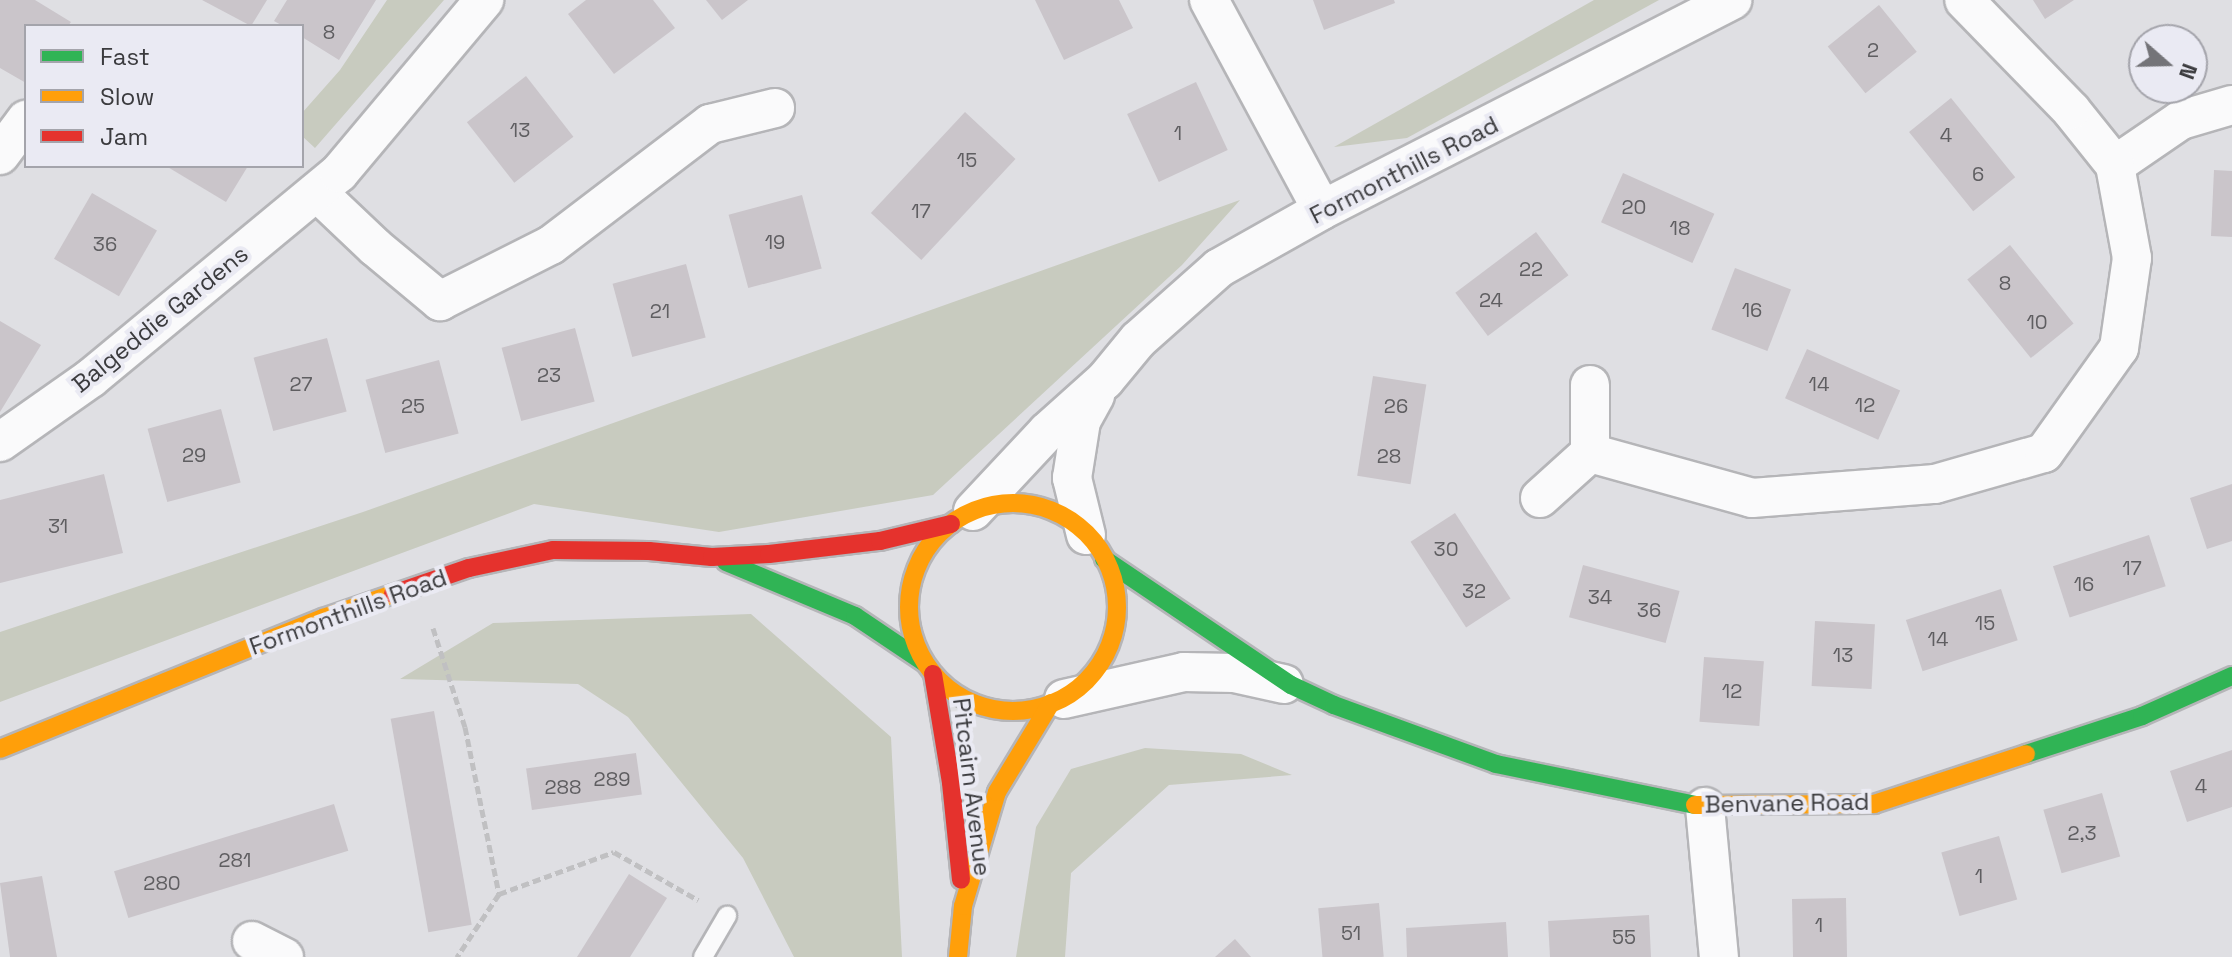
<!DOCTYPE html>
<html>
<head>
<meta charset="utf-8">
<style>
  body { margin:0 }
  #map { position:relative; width:2232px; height:957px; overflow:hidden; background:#dfdfe3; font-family:"Space Grotesk",sans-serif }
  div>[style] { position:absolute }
  .green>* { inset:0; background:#c8cbbf }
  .building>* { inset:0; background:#cac5ca; transform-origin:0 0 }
  .path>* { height:5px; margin-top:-2.5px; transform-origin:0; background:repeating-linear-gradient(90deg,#c0c0c2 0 8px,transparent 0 12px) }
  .roads { filter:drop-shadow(2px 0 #b5b5b8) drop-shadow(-2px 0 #b5b5b8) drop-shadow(0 2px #b5b5b8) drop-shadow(0 -2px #b5b5b8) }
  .lane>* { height:18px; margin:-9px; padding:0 9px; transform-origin:9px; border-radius:9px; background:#fafafb }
  .street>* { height:38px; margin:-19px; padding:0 19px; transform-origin:19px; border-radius:19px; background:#fafafb }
  .fast>* { height:18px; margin:-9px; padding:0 9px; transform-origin:9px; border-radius:9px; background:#30b455 }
  .slow>* { height:18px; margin:-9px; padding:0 9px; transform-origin:9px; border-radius:9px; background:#ff9f0a }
  .slow>.ring { margin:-9px; padding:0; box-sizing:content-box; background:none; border:18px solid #ff9f0a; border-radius:50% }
  .jam>* { height:18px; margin:-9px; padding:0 9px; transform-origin:9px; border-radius:9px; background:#e5322d }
  span { translate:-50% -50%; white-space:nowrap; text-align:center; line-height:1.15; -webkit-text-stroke:8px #eaeaf3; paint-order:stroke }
  .number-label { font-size:20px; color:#5f5e61 }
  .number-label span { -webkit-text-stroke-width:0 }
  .street-label { font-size:24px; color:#3b3b3e }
  .legend { position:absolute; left:24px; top:24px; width:280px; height:144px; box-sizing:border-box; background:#eaeaf3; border:2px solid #a4a4ab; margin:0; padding:10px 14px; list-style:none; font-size:24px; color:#3b3b3e }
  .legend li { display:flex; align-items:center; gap:16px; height:40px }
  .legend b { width:40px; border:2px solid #a4a4ab }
  .north { position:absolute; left:2128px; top:24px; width:80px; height:80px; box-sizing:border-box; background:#eaeaf3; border:2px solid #a4a4ab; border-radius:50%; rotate:110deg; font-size:22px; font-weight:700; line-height:32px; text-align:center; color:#3b3b3e }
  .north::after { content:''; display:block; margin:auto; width:28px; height:36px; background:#747478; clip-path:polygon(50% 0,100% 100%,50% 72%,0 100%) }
</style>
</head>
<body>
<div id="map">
  <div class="green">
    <i style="clip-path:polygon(387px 0,444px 0,315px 148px,302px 136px,302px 113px,340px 70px)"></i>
    <i style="clip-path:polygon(1594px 0,1659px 0,1407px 138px,1334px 147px)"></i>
    <i style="clip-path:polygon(1240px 200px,1182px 265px,933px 495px,719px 532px,534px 504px,0 702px,0 632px,363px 512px)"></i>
    <i style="clip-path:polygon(751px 614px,891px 737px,902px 957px,794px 957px,743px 858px,628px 717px,578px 684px,400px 679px,493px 623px)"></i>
    <i style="clip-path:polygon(1145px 748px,1241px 754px,1292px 775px,1169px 785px,1071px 873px,1065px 957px,1016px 957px,1036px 827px,1071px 769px)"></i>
  </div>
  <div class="building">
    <i style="clip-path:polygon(0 0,35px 0,71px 22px,68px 26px,26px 26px,26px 83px,0 68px)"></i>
    <i style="clip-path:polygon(202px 0,267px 0,251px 26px)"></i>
    <i style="clip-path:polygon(287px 0,376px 0,339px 60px,302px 37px,302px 26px,283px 26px,274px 21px)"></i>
    <i style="clip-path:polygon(586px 0,653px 0,675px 28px,614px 74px,568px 14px)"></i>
    <i style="clip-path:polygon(706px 0,748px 0,722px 20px)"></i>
    <i style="clip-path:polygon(1035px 0,1119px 0,1133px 28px,1064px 60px)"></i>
    <i style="clip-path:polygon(1313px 0,1394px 0,1395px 3px,1324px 30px)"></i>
    <i style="clip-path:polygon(2033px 0,2074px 0,2045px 19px)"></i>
    <i style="left:1879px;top:5px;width:60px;height:66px;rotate:51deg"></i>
    <i style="left:526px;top:76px;width:77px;height:75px;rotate:52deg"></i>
    <i style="left:1196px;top:82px;width:75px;height:76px;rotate:65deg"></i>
    <i style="left:1951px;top:98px;width:102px;height:54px;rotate:51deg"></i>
    <i style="left:965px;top:112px;width:69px;height:138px;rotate:43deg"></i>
    <i style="clip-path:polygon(166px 166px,248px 166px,226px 202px)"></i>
    <i style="clip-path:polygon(2214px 170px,2232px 171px,2232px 237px,2211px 236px)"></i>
    <i style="left:1623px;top:173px;width:100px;height:54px;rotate:24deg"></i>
    <i style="left:92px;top:193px;width:75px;height:76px;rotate:30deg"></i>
    <i style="left:802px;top:195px;width:76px;height:76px;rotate:75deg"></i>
    <i style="left:1536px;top:232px;width:54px;height:101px;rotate:53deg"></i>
    <i style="left:2010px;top:245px;width:101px;height:55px;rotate:51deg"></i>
    <i style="left:686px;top:264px;width:76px;height:76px;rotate:75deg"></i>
    <i style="left:1735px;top:268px;width:60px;height:66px;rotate:21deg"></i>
    <i style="clip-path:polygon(0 321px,41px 345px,0 412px)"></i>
    <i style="left:575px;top:328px;width:76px;height:76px;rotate:75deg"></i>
    <i style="left:327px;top:338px;width:76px;height:76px;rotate:75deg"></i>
    <i style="left:1807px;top:349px;width:102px;height:54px;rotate:24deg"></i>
    <i style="left:439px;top:360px;width:76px;height:76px;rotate:75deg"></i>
    <i style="left:1373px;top:376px;width:54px;height:101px;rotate:9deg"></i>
    <i style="left:221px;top:409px;width:76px;height:76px;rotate:75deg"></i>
    <i style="clip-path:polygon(104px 474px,123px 553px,0 583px,0 500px)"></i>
    <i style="clip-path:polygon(2232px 484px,2232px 541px,2207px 549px,2190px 498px)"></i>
    <i style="left:1455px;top:513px;width:102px;height:53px;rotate:57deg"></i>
    <i style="left:2149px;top:535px;width:54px;height:101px;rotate:72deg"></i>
    <i style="left:1583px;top:565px;width:100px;height:54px;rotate:15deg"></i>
    <i style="left:2001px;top:589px;width:54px;height:100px;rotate:72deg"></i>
    <i style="left:1815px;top:621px;width:60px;height:65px;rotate:3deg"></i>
    <i style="left:1704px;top:657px;width:60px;height:65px;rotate:4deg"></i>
    <i style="left:434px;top:711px;width:217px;height:44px;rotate:80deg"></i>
    <i style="clip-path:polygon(2232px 750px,2232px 807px,2187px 822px,2170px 771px)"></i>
    <i style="left:636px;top:753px;width:42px;height:111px;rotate:82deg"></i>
    <i style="left:2102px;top:793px;width:66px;height:61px;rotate:74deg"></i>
    <i style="left:334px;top:804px;width:49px;height:230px;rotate:73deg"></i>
    <i style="left:1999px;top:836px;width:66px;height:60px;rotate:74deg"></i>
    <i style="clip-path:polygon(629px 874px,667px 898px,630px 957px,577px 957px)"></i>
    <i style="clip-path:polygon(42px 876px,57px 957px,10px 957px,0 883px)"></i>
    <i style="left:1846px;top:898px;width:59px;height:54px;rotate:89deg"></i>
    <i style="left:1379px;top:903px;width:54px;height:61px;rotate:85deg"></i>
    <i style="clip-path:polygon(1649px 915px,1651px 957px,1550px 957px,1548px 921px)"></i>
    <i style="clip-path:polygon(1506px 922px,1508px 957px,1407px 957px,1406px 928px)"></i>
    <i style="clip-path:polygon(1235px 939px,1251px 957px,1215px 957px)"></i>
  </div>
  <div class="path">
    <i style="left:433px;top:628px;width:104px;rotate:72.1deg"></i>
    <i style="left:465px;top:727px;width:170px;rotate:78.5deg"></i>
    <i style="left:499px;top:894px;width:76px;rotate:123.7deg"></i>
    <i style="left:499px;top:894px;width:122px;rotate:-20.1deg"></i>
    <i style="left:614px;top:852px;width:97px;rotate:29.7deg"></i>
  </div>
  <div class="roads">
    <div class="lane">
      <i style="left:703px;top:957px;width:48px;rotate:-59.7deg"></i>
    </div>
    <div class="street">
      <i style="left:1209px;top:0;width:238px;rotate:61.7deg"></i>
      <i style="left:0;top:155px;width:44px;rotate:-53.4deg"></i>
      <i style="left:2115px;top:165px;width:80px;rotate:-34.3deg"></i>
      <i style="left:2181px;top:120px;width:53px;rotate:-16.4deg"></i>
      <i style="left:317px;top:192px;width:80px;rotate:43.5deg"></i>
      <i style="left:375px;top:247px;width:85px;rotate:39.7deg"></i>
      <i style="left:440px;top:301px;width:124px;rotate:-26.8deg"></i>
      <i style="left:551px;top:245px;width:200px;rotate:-37.3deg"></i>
      <i style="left:710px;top:124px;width:67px;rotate:-13.8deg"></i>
      <i style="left:0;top:442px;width:111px;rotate:-35.1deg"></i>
      <i style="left:91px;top:378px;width:322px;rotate:-39.6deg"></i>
      <i style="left:339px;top:173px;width:226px;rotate:-50deg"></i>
      <i style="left:1590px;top:453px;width:168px;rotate:15.5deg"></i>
      <i style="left:1752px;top:498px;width:184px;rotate:-4.4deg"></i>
      <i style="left:1935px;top:484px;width:113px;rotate:-15.9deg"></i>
      <i style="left:2044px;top:453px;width:129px;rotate:-54.5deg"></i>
      <i style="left:2119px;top:348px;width:91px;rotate:-81.8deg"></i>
      <i style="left:2132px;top:258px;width:95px;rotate:-100.4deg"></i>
      <i style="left:2115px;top:165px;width:70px;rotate:-128.7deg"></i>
      <i style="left:2071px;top:110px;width:153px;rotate:-134.2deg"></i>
      <i style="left:1540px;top:498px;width:67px;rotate:-42deg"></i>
      <i style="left:1590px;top:453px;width:68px;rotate:-90deg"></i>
      <i style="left:973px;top:511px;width:108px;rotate:-46.9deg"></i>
      <i style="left:1047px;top:432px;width:78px;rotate:-41.9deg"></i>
      <i style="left:1105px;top:380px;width:52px;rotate:-50.5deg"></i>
      <i style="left:1138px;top:340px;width:108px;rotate:-41.6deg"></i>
      <i style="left:1219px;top:268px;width:118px;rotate:-29.4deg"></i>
      <i style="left:1322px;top:210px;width:461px;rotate:-27.1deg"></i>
      <i style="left:1086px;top:535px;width:59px;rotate:-103.8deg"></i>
      <i style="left:1072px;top:478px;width:58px;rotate:-81deg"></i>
      <i style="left:1081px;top:421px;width:29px;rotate:-61deg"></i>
      <i style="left:1064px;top:699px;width:123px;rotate:-12.7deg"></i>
      <i style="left:1184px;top:672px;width:50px;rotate:1.1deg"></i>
      <i style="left:1234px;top:673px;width:51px;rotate:12.4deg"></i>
      <i style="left:1705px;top:807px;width:151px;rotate:84.7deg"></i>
      <i style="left:252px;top:941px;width:36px;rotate:27deg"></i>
    </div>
    <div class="fast">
      <i style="left:1104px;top:559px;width:225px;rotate:34deg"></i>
      <i style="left:1291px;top:685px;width:47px;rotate:24.9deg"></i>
      <i style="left:1334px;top:705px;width:172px;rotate:20deg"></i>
      <i style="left:1496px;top:764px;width:203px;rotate:11.6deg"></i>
      <i style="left:726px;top:562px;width:140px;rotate:22.7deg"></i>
      <i style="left:855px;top:616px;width:84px;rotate:33.9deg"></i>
      <i style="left:2026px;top:754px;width:122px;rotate:-18.1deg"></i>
      <i style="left:2142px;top:716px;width:98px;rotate:-24deg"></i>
    </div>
    <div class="slow">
      <i class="ring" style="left:909px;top:503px;width:190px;height:190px"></i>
      <i style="left:0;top:749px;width:349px;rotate:-22.1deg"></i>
      <i style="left:323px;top:618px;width:74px;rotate:-18.9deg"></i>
      <i style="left:1695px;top:805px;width:179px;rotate:-0.3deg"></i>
      <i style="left:1874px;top:804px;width:160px;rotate:-18.2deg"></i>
      <i style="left:958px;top:957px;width:51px;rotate:-84.4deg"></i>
      <i style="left:963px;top:906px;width:119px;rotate:-73.4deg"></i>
      <i style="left:997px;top:792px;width:104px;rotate:-58.8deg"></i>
    </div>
    <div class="jam">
      <i style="left:393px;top:594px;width:80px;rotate:-18.9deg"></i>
      <i style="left:469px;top:568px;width:86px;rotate:-12.1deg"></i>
      <i style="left:553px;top:550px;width:96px;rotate:0.6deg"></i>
      <i style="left:649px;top:551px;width:63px;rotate:5.4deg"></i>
      <i style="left:712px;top:557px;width:57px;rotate:-3deg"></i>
      <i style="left:769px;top:554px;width:112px;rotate:-6.7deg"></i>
      <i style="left:880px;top:541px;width:73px;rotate:-13.5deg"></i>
      <i style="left:933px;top:674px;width:110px;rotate:80.6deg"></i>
      <i style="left:951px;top:783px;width:97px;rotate:84.1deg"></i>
    </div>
  </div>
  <div class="number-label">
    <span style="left:329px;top:32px">8</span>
    <span style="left:1873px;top:50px">2</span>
    <span style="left:520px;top:130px">13</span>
    <span style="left:1178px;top:133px">1</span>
    <span style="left:1946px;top:135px">4</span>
    <span style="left:967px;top:160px">15</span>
    <span style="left:1978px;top:174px">6</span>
    <span style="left:1634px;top:207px">20</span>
    <span style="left:921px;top:211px">17</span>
    <span style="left:1680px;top:228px">18</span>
    <span style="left:775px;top:242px">19</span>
    <span style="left:105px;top:244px">36</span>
    <span style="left:1531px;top:269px">22</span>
    <span style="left:2005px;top:283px">8</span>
    <span style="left:1491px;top:300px">24</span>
    <span style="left:1752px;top:310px">16</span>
    <span style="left:660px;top:311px">21</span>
    <span style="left:2037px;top:322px">10</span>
    <span style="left:549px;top:375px">23</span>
    <span style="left:301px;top:384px">27</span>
    <span style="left:1819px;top:384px">14</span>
    <span style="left:1865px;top:405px">12</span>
    <span style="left:413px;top:406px">25</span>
    <span style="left:1396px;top:406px">26</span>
    <span style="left:194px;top:455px">29</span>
    <span style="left:1389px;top:456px">28</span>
    <span style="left:58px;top:526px">31</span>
    <span style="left:1446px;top:549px">30</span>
    <span style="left:2132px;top:568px">17</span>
    <span style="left:2084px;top:584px">16</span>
    <span style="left:1474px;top:591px">32</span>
    <span style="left:1600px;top:597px">34</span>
    <span style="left:1649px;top:610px">36</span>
    <span style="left:1985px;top:623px">15</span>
    <span style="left:1938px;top:639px">14</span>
    <span style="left:1843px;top:655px">13</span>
    <span style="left:1732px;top:691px">12</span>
    <span style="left:612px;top:779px">289</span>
    <span style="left:2201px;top:786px">4</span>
    <span style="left:563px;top:787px">288</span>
    <span style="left:2082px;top:833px">2,3</span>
    <span style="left:235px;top:860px">281</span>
    <span style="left:1979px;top:876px">1</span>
    <span style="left:162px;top:883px">280</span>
    <span style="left:1819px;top:925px">1</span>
    <span style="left:1351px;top:933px">51</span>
    <span style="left:1624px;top:937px">55</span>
  </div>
  <div class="street-label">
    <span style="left:1404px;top:170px;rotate:-27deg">Formonthills Road</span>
    <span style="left:160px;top:319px;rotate:-39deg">Balgeddie Gardens</span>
    <span style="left:348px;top:612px;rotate:-20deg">Formonthills Road</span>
    <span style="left:972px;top:787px;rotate:83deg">Pitcairn Avenue</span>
    <span style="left:1787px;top:803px;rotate:-1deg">Benvane Road</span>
  </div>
  <ul class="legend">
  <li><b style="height:10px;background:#30b455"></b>Fast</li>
  <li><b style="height:10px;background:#ff9f0a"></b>Slow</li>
  <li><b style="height:10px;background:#e5322d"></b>Jam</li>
  </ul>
  <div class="north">N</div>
</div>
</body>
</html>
